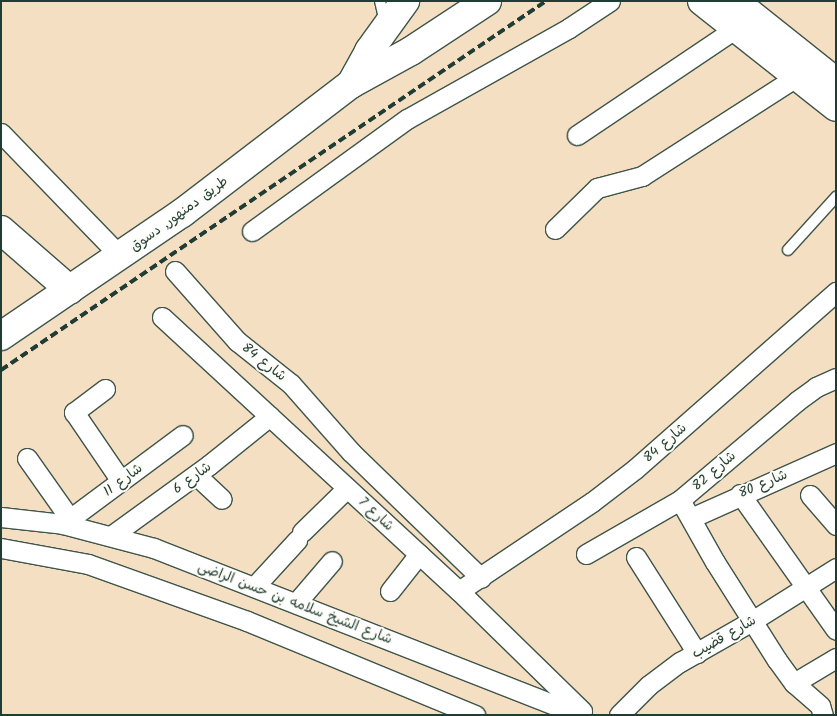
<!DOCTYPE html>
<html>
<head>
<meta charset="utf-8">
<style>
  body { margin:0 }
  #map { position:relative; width:837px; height:716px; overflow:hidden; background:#f4dfc3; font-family:Kalam,"Playpen Sans Arabic",sans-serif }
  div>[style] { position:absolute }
  .roads { filter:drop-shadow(1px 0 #3f5549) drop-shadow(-1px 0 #3f5549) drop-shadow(0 1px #3f5549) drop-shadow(0 -1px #3f5549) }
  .lane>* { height:10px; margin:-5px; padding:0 5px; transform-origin:5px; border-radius:5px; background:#fff }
  .street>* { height:19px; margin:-9.5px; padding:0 9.5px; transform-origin:9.5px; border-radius:9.5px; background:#fff }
  .secondary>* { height:28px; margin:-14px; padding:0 14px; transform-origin:14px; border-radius:14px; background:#fff }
  .primary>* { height:28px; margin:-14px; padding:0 14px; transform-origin:14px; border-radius:14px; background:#fff }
  .highway>* { height:28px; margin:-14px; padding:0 14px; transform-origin:14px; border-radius:14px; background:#fff }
  .rail>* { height:4px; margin-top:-2px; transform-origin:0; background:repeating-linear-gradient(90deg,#1f3d34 0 8px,transparent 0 12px) }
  span { translate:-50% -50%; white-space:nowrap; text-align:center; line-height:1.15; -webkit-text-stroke:4px #fdfcf7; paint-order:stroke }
  .street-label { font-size:14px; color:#1f3d34 }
  .frame { position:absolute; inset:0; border:2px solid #1f3d34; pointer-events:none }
</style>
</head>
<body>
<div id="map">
  <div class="roads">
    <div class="lane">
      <i style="left:380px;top:1px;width:22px;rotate:77deg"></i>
      <i style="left:788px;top:250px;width:72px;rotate:-47.8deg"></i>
    </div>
    <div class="street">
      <i style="left:1px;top:133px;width:171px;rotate:45.9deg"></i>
      <i style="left:577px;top:135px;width:192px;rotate:-33.9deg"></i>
      <i style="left:555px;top:229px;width:59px;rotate:-44.3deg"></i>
      <i style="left:597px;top:188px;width:47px;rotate:-14.9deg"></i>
      <i style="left:642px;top:176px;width:185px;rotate:-32.7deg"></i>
      <i style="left:252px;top:231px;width:191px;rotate:-35.9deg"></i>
      <i style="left:407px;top:119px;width:186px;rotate:-29.3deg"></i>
      <i style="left:569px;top:28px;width:49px;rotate:-33.4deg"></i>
      <i style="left:175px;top:271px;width:94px;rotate:48.5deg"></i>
      <i style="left:237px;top:341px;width:69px;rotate:38.5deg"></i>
      <i style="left:291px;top:384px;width:91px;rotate:48.6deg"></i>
      <i style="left:351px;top:452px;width:181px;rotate:44.1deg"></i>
      <i style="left:162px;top:317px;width:404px;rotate:42.7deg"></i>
      <i style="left:459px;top:591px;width:172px;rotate:44.3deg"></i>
      <i style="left:105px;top:389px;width:39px;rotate:143deg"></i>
      <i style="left:74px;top:412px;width:83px;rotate:55.7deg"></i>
      <i style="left:27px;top:458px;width:75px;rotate:54.8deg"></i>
      <i style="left:196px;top:475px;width:35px;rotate:43deg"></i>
      <i style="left:740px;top:494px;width:166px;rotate:54.8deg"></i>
      <i style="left:810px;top:495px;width:40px;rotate:49deg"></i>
      <i style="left:680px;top:500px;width:71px;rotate:60.6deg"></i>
      <i style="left:715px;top:562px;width:116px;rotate:57.7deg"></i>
      <i style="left:777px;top:660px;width:29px;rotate:54deg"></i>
      <i style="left:794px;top:683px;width:35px;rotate:41deg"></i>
      <i style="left:820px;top:706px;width:9px;rotate:72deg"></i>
      <i style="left:1px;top:517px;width:62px;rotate:6.4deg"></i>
      <i style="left:63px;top:524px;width:94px;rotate:14.8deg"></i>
      <i style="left:154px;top:548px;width:458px;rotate:21.4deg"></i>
      <i style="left:691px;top:518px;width:159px;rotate:-24.1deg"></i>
      <i style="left:63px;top:524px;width:149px;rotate:-36.6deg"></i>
      <i style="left:302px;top:532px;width:63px;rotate:-44.4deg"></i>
      <i style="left:111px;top:536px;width:121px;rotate:-35.9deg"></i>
      <i style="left:209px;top:465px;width:78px;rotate:-38.8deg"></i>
      <i style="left:1px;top:548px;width:88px;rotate:10.4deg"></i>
      <i style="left:88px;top:564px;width:169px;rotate:19.7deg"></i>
      <i style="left:247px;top:621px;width:247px;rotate:22.4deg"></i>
      <i style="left:586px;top:554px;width:108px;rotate:-29.9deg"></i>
      <i style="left:680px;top:500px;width:153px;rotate:-40.2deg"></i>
      <i style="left:797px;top:401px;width:24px;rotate:-36deg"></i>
      <i style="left:816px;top:387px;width:22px;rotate:-24deg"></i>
      <i style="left:636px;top:557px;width:114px;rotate:57.6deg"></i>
      <i style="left:254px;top:587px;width:64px;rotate:-47.5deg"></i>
      <i style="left:390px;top:591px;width:47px;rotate:-51.9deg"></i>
      <i style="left:459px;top:591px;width:160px;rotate:-33.8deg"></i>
      <i style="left:592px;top:502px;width:54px;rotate:-37.5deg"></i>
      <i style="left:635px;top:469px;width:268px;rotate:-41.4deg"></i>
      <i style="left:296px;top:603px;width:55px;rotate:-49.4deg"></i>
      <i style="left:794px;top:683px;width:49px;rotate:-30.8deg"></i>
      <i style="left:619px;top:715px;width:42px;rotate:-45deg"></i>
      <i style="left:649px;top:685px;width:39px;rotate:-37deg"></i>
      <i style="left:680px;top:662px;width:83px;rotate:-29.7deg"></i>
      <i style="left:752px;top:621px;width:99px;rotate:-32.2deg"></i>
    </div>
    <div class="secondary">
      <i style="left:702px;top:1px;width:171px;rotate:38.3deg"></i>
      <i style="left:734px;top:1px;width:130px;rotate:38.5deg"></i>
    </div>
    <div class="primary">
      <i style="left:1px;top:230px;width:91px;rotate:41deg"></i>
    </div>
    <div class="highway">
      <i style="left:351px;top:84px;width:38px;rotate:-61deg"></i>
      <i style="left:369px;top:51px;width:62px;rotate:-54.2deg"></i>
      <i style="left:1px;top:336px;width:219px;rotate:-34.2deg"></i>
      <i style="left:182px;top:213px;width:213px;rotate:-37.4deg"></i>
      <i style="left:351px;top:84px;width:68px;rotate:-28.8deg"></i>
      <i style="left:411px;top:51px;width:91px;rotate:-33.3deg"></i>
    </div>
  </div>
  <div class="rail">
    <i style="left:1px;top:370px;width:658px;rotate:-34.1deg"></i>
  </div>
  <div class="street-label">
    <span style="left:179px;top:214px;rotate:-36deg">طريق دمنهور, دسوق</span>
    <span style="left:264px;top:362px;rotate:38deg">شارع 84</span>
    <span style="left:665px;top:443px;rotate:-41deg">شارع 84</span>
    <span style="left:714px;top:471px;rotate:-41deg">شارع 82</span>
    <span style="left:192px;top:478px;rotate:-36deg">شارع 6</span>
    <span style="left:123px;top:480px;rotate:-37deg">شارع 11</span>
    <span style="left:763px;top:484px;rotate:-23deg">شارع 80</span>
    <span style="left:376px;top:514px;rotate:43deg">شارع 7</span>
    <span style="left:295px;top:603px;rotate:21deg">شارع الشيخ سلامه بن حسن الراضى</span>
    <span style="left:724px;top:637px;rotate:-30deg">شارع قضيب</span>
  </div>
  <div class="frame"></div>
</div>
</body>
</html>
